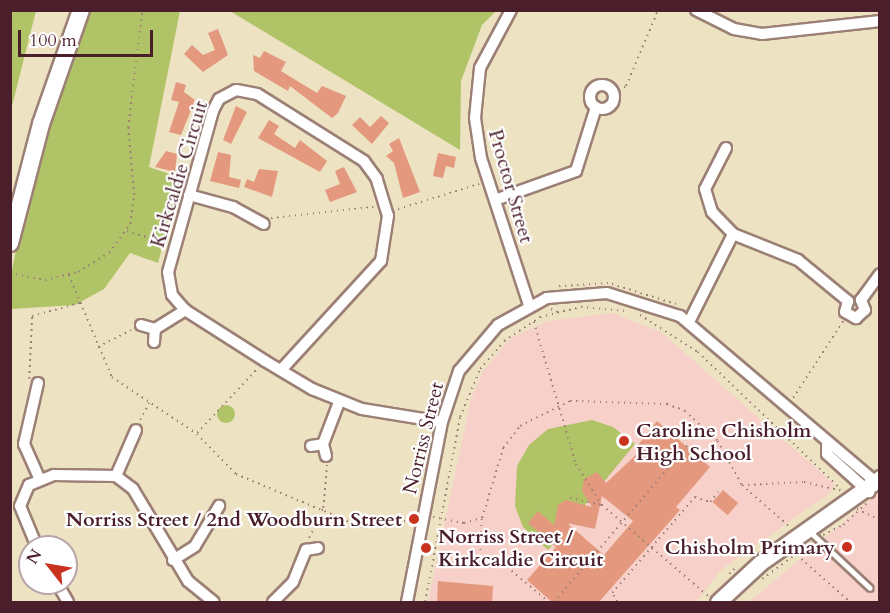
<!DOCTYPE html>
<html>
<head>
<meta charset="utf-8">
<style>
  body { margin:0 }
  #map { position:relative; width:890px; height:613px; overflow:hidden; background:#ede2c2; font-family:Cardo,serif }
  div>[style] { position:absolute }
  .built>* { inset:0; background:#f7d1c9 }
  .green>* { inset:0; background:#b0c467 }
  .round { border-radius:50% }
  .building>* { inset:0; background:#e4987d; transform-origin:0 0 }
  .path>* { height:1.5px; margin-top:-0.75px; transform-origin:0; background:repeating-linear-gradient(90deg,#9c8076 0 1.5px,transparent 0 6px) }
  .roads { filter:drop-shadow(2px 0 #9c8076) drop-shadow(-2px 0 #9c8076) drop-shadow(0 2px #9c8076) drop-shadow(0 -2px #9c8076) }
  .lane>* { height:5px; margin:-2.5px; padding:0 2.5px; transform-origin:2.5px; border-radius:2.5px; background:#fff }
  .street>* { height:10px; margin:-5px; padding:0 5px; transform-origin:5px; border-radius:5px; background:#fff }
  .street>.ring { margin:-5px; padding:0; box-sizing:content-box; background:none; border:10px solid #fff; border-radius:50% }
  .secondary>* { height:15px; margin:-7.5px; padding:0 7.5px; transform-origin:7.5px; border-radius:7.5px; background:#fff }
  .primary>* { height:16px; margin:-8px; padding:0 8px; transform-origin:8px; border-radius:8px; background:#fff }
  .dots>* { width:16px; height:16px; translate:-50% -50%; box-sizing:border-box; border:3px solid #fff; border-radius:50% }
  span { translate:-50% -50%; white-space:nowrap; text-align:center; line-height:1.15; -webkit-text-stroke:4.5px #fff; paint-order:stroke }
  .street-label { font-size:20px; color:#4a1f2b }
  .poi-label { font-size:20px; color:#4a1f2b; font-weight:700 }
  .left { translate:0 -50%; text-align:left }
  .right { translate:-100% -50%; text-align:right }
  .frame { position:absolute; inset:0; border:12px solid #4a1f2b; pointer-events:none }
  .north { position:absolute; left:18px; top:535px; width:60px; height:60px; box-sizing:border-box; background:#fff; border:2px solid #b7a5aa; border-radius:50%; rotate:301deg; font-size:16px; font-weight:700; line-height:24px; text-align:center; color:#4a1f2b }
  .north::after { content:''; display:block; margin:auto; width:21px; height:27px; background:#c8321e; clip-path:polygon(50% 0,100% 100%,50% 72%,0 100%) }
  .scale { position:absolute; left:18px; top:30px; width:135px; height:27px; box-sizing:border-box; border:3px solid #4a1f2b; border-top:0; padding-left:8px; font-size:18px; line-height:21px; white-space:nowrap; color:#4a1f2b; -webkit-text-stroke:4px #fff; paint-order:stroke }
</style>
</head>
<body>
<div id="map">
  <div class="built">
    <i style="clip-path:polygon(612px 313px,661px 332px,834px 484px,830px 493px,721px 570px,696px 602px,428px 602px,471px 399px,483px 371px,511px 338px,548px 321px)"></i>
    <i style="clip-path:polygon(879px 492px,879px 602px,749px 602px)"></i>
  </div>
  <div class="green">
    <i style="clip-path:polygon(11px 10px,36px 11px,11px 110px,10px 11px)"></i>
    <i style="clip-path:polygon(87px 11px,180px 11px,149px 167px,181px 178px,158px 263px,130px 253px,104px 289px,75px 305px,11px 309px,11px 275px,23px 214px)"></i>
    <i style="clip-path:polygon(230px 11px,496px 11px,482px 25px,461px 81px,460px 150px)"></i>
    <i class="round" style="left:217px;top:405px;width:18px;height:18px"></i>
    <i style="clip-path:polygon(592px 420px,613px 427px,635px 444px,548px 550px,523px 527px,515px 506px,517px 466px,529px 445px,548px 429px)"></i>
  </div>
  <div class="building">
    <i style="clip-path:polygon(218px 29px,228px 55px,203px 72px,184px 54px,192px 45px,203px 55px,215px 50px,208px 33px)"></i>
    <i style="clip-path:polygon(264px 51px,286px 62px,281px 71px,317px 93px,322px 86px,346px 96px,338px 113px,332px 118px,290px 86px,288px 91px,254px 71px,253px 55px,260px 58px)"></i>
    <i style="clip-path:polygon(176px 82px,186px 85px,184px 92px,195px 100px,181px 135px,169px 132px,179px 102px,171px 100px)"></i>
    <i style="clip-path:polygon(236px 106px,247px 112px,231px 144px,223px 140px)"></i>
    <i style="clip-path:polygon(381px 116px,389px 123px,372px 144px,352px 125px,360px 117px,370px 127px)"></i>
    <i style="clip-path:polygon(269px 120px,279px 126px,274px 134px,295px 148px,300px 140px,327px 161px,320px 172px,258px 138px)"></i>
    <i style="clip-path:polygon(399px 138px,420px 192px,403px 198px,394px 163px,386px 156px,393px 151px,389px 144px)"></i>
    <i style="clip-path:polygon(166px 151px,177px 154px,175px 172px,155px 167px)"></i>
    <i style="clip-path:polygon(218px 152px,231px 155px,229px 177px,241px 180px,239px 188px,210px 181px)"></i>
    <i style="clip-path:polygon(438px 153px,456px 157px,454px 168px,446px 166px,443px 178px,433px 176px)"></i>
    <i style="clip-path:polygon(344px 167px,357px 192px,330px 202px,325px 190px,340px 184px,335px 171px)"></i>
    <i style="clip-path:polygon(259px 169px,278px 171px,272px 197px,244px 187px,247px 179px,254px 182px)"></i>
    <i style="clip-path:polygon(evenodd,657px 421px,710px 467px,676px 507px,680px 510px,598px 603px,553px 603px,527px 580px,556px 547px,528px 523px,538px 511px,554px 525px,558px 505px,566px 500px,592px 507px,582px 491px,584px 479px,597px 472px,606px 483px,639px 452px,635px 449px,657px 421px,602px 496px,633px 521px,604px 555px,567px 523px,595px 529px,602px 496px)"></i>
    <i style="left:723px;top:490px;width:20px;height:16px;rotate:41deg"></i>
    <i style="clip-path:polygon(438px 581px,493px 586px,492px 603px,437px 603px)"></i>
  </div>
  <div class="path">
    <i style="left:614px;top:94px;width:14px;rotate:-34deg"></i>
    <i style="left:626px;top:86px;width:82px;rotate:-67.2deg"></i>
    <i style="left:398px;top:209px;width:85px;rotate:-17.2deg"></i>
    <i style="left:271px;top:218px;width:103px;rotate:-6.2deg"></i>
    <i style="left:127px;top:231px;width:41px;rotate:17.1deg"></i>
    <i style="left:10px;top:273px;width:36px;rotate:11deg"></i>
    <i style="left:45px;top:280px;width:34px;rotate:-14deg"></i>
    <i style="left:78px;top:272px;width:36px;rotate:-32deg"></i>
    <i style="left:109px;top:253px;width:36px;rotate:-54deg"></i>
    <i style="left:130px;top:224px;width:29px;rotate:-82deg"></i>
    <i style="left:134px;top:195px;width:67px;rotate:-95.1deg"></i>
    <i style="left:128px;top:128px;width:119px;rotate:-83.2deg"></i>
    <i style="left:69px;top:275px;width:111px;rotate:67.1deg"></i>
    <i style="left:112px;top:377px;width:102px;rotate:33.8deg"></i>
    <i style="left:197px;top:434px;width:56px;rotate:45.7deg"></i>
    <i style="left:236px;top:474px;width:137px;rotate:22.8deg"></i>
    <i style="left:362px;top:527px;width:50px;rotate:-8deg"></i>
    <i style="left:612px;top:284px;width:67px;rotate:17.4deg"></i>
    <i style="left:559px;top:286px;width:49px;rotate:-3.5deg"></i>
    <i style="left:551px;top:309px;width:8px;rotate:23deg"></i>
    <i style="left:640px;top:315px;width:69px;rotate:32.5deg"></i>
    <i style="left:698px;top:352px;width:198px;rotate:43.8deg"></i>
    <i style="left:534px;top:322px;width:148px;rotate:73.5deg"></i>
    <i style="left:576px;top:464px;width:49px;rotate:57.6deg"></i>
    <i style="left:98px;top:347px;width:37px;rotate:-27deg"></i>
    <i style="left:29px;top:379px;width:63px;rotate:-87.3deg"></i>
    <i style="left:32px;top:316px;width:50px;rotate:-15.2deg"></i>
    <i style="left:793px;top:398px;width:92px;rotate:-57deg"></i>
    <i style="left:140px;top:420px;width:19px;rotate:-62deg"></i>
    <i style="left:197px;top:433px;width:88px;rotate:-46.8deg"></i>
    <i style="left:742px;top:485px;width:64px;rotate:41.2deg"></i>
    <i style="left:570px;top:498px;width:33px;rotate:12deg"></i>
    <i style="left:602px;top:505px;width:140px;rotate:40.6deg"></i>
    <i style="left:857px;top:509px;width:25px;rotate:26deg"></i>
    <i style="left:433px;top:517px;width:32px;rotate:11deg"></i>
    <i style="left:464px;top:523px;width:19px;rotate:-16deg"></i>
    <i style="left:482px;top:518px;width:73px;rotate:-73.3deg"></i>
    <i style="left:503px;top:448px;width:28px;rotate:-52deg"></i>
    <i style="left:520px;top:426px;width:56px;rotate:-26.6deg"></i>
    <i style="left:570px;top:401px;width:97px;rotate:1.8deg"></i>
    <i style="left:667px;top:404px;width:19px;rotate:21deg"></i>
    <i style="left:685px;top:411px;width:45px;rotate:42.3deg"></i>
    <i style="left:718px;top:441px;width:50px;rotate:61.4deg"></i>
    <i style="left:742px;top:485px;width:62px;rotate:-2.8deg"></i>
    <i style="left:804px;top:482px;width:39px;rotate:13deg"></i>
    <i style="left:482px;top:519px;width:43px;rotate:92.7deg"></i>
    <i style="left:480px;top:562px;width:27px;rotate:10deg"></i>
    <i style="left:507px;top:567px;width:55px;rotate:39.8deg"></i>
    <i style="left:823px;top:535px;width:22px;rotate:-27deg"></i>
    <i style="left:843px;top:525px;width:33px;rotate:-43deg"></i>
    <i style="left:309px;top:538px;width:33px;rotate:-65deg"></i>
    <i style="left:323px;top:508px;width:43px;rotate:-84.7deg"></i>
    <i style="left:797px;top:555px;width:71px;rotate:41.6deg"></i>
    <i style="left:729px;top:574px;width:10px;rotate:-45deg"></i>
    <i style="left:762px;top:579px;width:61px;rotate:-36.3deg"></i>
    <i style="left:425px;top:602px;width:188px;rotate:-79.3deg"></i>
    <i style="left:460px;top:417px;width:52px;rotate:-67.4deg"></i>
    <i style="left:480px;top:369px;width:37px;rotate:-49deg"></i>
    <i style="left:504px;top:341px;width:43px;rotate:-33.7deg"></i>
    <i style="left:540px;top:317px;width:42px;rotate:-13.7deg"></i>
    <i style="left:581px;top:307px;width:46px;rotate:5deg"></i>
    <i style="left:554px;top:602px;width:210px;rotate:-49.6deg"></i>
    <i style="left:617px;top:602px;width:10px;rotate:-119deg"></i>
    <i style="left:612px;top:593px;width:127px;rotate:-49.2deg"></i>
    <i style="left:695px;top:497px;width:16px;rotate:18deg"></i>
    <i style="left:710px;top:502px;width:13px;rotate:-51deg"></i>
  </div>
  <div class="roads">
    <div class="lane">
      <i style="left:809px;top:531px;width:83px;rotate:43.1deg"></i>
    </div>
    <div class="street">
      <i style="left:511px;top:10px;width:66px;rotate:118.1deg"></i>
      <i style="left:480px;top:68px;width:50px;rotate:95.7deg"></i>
      <i style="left:475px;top:118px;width:40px;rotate:81.5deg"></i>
      <i style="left:481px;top:158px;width:155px;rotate:71.9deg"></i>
      <i style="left:696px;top:10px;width:42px;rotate:26.6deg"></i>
      <i style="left:734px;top:29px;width:28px;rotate:10deg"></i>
      <i style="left:762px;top:34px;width:119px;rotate:-6.3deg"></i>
      <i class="ring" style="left:590px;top:85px;width:14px;height:14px"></i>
      <i style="left:726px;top:148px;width:46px;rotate:117.1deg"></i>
      <i style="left:705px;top:189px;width:24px;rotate:73deg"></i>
      <i style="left:712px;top:212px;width:30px;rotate:46deg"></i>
      <i style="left:733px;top:234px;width:70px;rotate:21.8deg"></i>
      <i style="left:798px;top:260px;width:65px;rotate:39.4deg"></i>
      <i style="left:189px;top:195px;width:46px;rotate:15.3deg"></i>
      <i style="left:233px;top:207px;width:35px;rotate:29deg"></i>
      <i style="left:495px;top:200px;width:86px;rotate:-19.7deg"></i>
      <i style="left:576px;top:171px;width:67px;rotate:-72.6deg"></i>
      <i style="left:861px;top:300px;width:32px;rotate:-54deg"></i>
      <i style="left:848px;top:301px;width:11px;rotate:105deg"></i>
      <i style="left:845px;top:312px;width:13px;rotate:29deg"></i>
      <i style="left:856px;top:318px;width:12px;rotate:-42deg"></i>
      <i style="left:865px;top:310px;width:11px;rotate:-112deg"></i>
      <i style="left:689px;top:322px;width:98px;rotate:-63.4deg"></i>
      <i style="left:141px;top:325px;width:15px;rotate:16deg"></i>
      <i style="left:154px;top:342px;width:13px;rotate:-86deg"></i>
      <i style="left:155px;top:329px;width:36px;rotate:-32deg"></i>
      <i style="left:281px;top:370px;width:148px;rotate:-47.5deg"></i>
      <i style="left:381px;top:261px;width:46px;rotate:-81.2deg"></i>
      <i style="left:388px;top:216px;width:39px;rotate:-107deg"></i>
      <i style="left:377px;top:179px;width:22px;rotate:-126deg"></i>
      <i style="left:364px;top:161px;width:126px;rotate:-147.9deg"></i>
      <i style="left:257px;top:94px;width:21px;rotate:-169deg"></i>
      <i style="left:236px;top:90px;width:19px;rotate:152deg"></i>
      <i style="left:219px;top:99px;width:13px;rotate:117deg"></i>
      <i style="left:213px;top:111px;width:167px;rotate:105.6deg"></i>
      <i style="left:168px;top:272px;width:23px;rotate:80deg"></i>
      <i style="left:172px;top:295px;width:20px;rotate:49deg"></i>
      <i style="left:185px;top:310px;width:95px;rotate:32.5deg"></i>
      <i style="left:265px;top:361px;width:55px;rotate:30.8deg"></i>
      <i style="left:312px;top:389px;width:54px;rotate:21.8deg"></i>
      <i style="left:362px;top:409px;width:81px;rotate:9.2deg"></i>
      <i style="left:38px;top:383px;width:63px;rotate:102.9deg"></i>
      <i style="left:24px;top:444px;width:37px;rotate:66deg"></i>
      <i style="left:827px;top:445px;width:9px;rotate:90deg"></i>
      <i style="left:827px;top:454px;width:57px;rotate:42.1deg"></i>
      <i style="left:311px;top:446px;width:12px;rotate:-9deg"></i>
      <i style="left:326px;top:456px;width:12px;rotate:-104deg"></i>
      <i style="left:323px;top:444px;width:45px;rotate:-69.1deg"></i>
      <i style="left:116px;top:476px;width:50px;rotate:-66.5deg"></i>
      <i style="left:37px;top:547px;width:44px;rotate:-112.5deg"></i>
      <i style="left:20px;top:506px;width:23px;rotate:-67deg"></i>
      <i style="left:29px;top:485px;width:27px;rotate:-22deg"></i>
      <i style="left:54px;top:475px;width:62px;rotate:0.9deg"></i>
      <i style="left:116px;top:476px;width:21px;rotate:37deg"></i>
      <i style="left:133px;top:489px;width:107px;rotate:59.1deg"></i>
      <i style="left:188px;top:581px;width:33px;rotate:39deg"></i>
      <i style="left:173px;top:560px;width:26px;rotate:-32deg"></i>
      <i style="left:195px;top:546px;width:47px;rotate:-59deg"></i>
      <i style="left:57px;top:583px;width:22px;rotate:60deg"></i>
      <i style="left:273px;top:602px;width:28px;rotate:-45deg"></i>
      <i style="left:293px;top:582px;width:35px;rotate:-68deg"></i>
      <i style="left:306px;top:550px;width:12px;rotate:-9deg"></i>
      <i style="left:407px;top:602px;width:183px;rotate:-79deg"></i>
      <i style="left:442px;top:422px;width:54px;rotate:-71.6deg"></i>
      <i style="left:459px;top:371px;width:60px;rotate:-49.7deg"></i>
      <i style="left:498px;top:325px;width:56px;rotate:-28.9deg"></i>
      <i style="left:547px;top:298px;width:60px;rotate:-4.8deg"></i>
      <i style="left:607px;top:293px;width:77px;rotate:17.5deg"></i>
      <i style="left:680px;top:316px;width:261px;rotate:40.3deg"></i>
    </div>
    <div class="secondary">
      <i style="left:718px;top:602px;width:57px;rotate:-42.9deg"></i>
      <i style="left:760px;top:563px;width:147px;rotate:-35.3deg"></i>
    </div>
    <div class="primary">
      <i style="left:10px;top:243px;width:123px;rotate:-75.4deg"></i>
      <i style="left:41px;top:124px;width:121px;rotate:-70.7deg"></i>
    </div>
  </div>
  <div class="dots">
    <i style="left:624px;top:441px;background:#c8321e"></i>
    <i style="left:414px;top:519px;background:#c8321e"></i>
    <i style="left:847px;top:547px;background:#c8321e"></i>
    <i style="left:426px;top:548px;background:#c8321e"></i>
  </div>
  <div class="street-label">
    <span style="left:179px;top:174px;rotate:-73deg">Kirkcaldie Circuit</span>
    <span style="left:511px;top:186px;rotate:74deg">Proctor Street</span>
    <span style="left:423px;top:438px;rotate:-76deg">Norriss Street</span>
  </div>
  <div class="poi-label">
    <span class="left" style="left:636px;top:442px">Caroline Chisholm<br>High School</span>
    <span class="right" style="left:402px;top:519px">Norriss Street / 2nd Woodburn Street</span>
    <span class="left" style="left:438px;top:548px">Norriss Street /<br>Kirkcaldie Circuit</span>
    <span class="right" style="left:835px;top:547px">Chisholm Primary</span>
  </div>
  <div class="frame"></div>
  <div class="north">N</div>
  <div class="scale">100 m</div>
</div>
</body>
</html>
